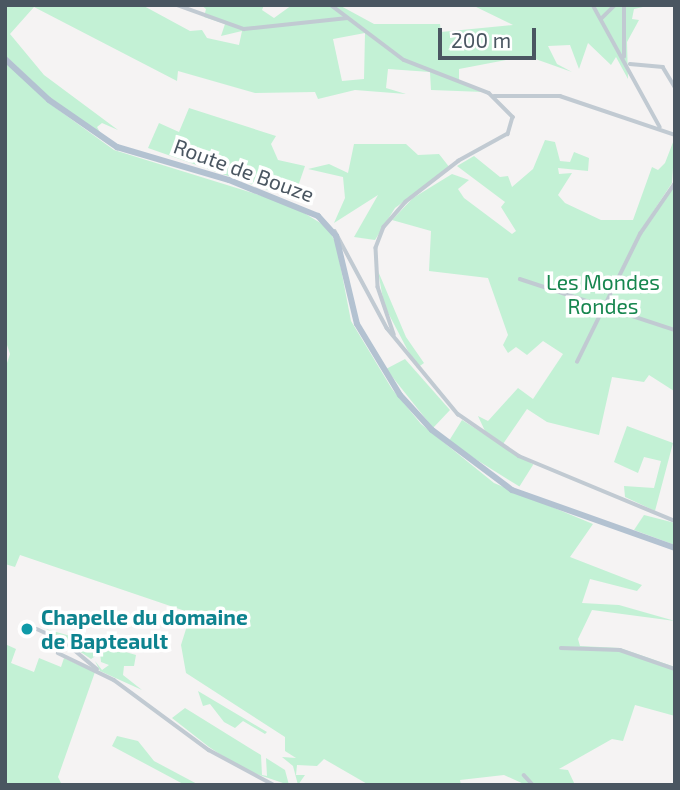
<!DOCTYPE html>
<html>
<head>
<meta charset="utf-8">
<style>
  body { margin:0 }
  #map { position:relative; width:680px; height:790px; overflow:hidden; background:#f5f3f3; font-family:"Exo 2",sans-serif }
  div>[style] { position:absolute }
  .green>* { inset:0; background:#c3f1d5; transform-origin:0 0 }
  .street>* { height:3.5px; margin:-1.75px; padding:0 1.75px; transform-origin:1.75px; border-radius:1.75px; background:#c1cad2 }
  .primary>* { height:6px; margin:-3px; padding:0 3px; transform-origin:3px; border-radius:3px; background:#b3c2d1 }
  .dots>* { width:19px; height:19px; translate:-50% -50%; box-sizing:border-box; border:4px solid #fff; border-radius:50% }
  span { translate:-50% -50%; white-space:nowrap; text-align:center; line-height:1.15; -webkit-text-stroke:7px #fff; paint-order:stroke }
  .street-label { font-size:21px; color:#4a5661 }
  .park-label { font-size:21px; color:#17864f }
  .culture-label { font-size:21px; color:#0d838f; font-weight:700 }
  .left { translate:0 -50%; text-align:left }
  .frame { position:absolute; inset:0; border:7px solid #4a5661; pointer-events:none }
  .scale { position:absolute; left:438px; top:28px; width:98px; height:32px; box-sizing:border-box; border:4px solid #4a5661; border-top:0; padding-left:9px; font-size:21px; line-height:24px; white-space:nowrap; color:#4a5661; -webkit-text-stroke:5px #fff; paint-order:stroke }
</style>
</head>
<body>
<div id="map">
  <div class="green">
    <i style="clip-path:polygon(evenodd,5px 5px,142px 5px,190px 31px,202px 30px,207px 38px,239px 45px,242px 31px,221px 36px,225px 24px,204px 17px,206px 9px,201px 5px,264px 5px,262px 10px,274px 18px,292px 5px,339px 5px,374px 24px,440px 24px,441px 32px,513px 25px,472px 5px,652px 5px,634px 9px,632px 19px,639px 20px,627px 42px,628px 79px,616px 57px,611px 65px,588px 43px,579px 69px,570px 45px,548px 46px,557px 64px,572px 72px,527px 56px,459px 69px,459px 80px,484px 92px,431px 90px,430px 72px,388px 69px,386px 88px,406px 94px,355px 90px,318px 99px,315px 92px,255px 93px,178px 71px,177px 81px,34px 7px,10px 34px,44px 75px,118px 130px,102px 123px,97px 127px,102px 136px,47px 95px,5px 55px,5px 5px,365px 33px,364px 79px,342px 81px,333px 39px,365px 33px)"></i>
    <i style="clip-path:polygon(5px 61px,46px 101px,114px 150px,291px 205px,327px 227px,336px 243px,351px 321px,392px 389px,421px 424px,494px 483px,593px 524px,570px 557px,642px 585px,637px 591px,590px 579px,582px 603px,619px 605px,675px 621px,592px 610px,578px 639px,580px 646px,620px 648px,675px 667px,675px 716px,635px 705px,623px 741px,612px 739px,559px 769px,568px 770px,575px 785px,526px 785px,504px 775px,460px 780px,461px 785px,369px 785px,324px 759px,317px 766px,297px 765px,296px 775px,305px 775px,298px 785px,293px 766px,282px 757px,296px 758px,285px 751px,285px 737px,186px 673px,181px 645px,191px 613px,20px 555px,15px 567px,5px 564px,5px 369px,10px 354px,5px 339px)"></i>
    <i style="clip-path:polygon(189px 108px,276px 136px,271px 144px,278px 160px,305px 166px,294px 198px,294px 187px,285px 191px,274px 175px,274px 192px,148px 148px,159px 123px,179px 132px)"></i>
    <i style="clip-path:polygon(675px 137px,672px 183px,645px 224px,675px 186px,674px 391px,649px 375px,644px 382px,612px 377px,599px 435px,547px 422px,527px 409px,503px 444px,485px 431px,478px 416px,488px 421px,518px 388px,533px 399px,563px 354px,543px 341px,527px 355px,516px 347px,508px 353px,503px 345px,508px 335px,488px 278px,429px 271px,431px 231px,392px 220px,413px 198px,452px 174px,469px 180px,458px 189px,464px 198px,512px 234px,516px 231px,501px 207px,505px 202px,457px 166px,474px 156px,500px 177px,508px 176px,512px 187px,533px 169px,545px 140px,555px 142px,560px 161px,570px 162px,574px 152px,589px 158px,588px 171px,558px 168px,559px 174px,572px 173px,558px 195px,565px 203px,601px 220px,633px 220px,652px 167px,658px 170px,665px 163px)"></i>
    <i style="clip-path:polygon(354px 144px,406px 144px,418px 155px,439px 154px,450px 168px,395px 208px,375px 240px,354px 237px,378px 195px,334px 223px,345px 198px,343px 177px,308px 169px,329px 164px,348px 173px)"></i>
    <i style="clip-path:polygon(378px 271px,406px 337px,424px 363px,417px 368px,384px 305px)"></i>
    <i style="clip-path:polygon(405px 359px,450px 410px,433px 428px,386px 369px)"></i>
    <i style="left:462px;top:420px;width:84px;height:26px;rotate:32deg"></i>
    <i style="clip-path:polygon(627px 426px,673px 443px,655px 511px,625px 497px,624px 486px,654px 488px,661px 461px,644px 457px,638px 473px,614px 462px)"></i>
    <i style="clip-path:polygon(644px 515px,675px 523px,675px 545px,634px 530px)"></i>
    <i style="clip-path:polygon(46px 629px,136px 655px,134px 666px,124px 666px,123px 675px,142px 690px,100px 671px,95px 661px,102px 670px,109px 665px,101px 662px,100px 653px,91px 659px)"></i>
    <i style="clip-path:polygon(5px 644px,16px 649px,11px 663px,34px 672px,39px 658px,61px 667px,64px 658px,95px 672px,58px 777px,62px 785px,5px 785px)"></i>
    <i style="clip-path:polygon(198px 691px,267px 732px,265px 734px,243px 721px,235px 728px,224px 722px,210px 704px,203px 706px)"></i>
    <i style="clip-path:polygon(185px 708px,261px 755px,262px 775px,267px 776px,266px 758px,285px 770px,289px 785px,244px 770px,209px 747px,172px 718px)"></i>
    <i style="clip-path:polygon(117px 736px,138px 741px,154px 761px,199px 785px,185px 785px,112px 746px)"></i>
  </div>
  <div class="street">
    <i style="left:177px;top:5px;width:71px;rotate:19.7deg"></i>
    <i style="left:244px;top:29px;width:104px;rotate:-6.1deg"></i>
    <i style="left:331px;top:5px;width:91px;rotate:37deg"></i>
    <i style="left:404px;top:60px;width:91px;rotate:21.2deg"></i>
    <i style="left:489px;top:93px;width:34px;rotate:45deg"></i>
    <i style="left:513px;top:117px;width:18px;rotate:106deg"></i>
    <i style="left:508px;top:134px;width:56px;rotate:151.1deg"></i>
    <i style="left:459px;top:161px;width:67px;rotate:142.3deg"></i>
    <i style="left:406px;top:202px;width:33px;rotate:131deg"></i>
    <i style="left:384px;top:227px;width:22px;rotate:111deg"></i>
    <i style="left:376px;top:248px;width:39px;rotate:87deg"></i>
    <i style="left:378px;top:287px;width:50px;rotate:71.2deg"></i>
    <i style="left:593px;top:5px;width:139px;rotate:61.2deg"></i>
    <i style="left:602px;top:18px;width:18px;rotate:-45deg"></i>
    <i style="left:624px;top:57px;width:52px;rotate:-90deg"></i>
    <i style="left:630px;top:64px;width:33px;rotate:5deg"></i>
    <i style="left:663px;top:67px;width:23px;rotate:59deg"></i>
    <i style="left:494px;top:96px;width:66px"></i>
    <i style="left:560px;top:96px;width:121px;rotate:18.7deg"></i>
    <i style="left:335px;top:231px;width:110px;rotate:61.8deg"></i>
    <i style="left:387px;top:328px;width:112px;rotate:50.5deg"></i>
    <i style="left:458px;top:414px;width:74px;rotate:34.5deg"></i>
    <i style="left:519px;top:456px;width:169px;rotate:22.6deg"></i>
    <i style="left:520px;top:279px;width:163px;rotate:18.2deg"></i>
    <i style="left:577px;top:362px;width:143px;rotate:-63.8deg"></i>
    <i style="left:640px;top:234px;width:62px;rotate:-55.5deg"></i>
    <i style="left:37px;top:629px;width:31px;rotate:25deg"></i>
    <i style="left:65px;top:642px;width:42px;rotate:40.2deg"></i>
    <i style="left:561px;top:648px;width:59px;rotate:1.9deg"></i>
    <i style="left:620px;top:650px;width:58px;rotate:19.1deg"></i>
    <i style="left:58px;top:653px;width:62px;rotate:25.7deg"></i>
    <i style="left:114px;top:680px;width:118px;rotate:36.4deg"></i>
    <i style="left:209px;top:750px;width:74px;rotate:28.3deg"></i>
    <i style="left:524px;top:775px;width:13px;rotate:48deg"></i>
  </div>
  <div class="primary">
    <i style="left:5px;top:59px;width:60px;rotate:43deg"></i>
    <i style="left:49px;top:100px;width:83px;rotate:34.7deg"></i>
    <i style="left:117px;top:147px;width:117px;rotate:16.4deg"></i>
    <i style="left:229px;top:180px;width:96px;rotate:22deg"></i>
    <i style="left:318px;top:216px;width:27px;rotate:48deg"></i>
    <i style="left:336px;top:236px;width:90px;rotate:76.6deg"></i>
    <i style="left:357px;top:324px;width:83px;rotate:58.8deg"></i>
    <i style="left:400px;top:395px;width:47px;rotate:47.6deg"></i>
    <i style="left:432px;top:430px;width:100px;rotate:36.9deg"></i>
    <i style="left:512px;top:490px;width:173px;rotate:19.6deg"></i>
  </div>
  <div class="dots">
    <i style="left:27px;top:629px;background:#0f9aa8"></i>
  </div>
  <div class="street-label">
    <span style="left:244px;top:170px;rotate:20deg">Route de Bouze</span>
  </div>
  <div class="park-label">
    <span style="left:603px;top:294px">Les Mondes<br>Rondes</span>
  </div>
  <div class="culture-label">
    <span class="left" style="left:41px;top:629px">Chapelle du domaine<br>de Bapteault</span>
  </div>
  <div class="frame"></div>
  <div class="scale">200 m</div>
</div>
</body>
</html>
